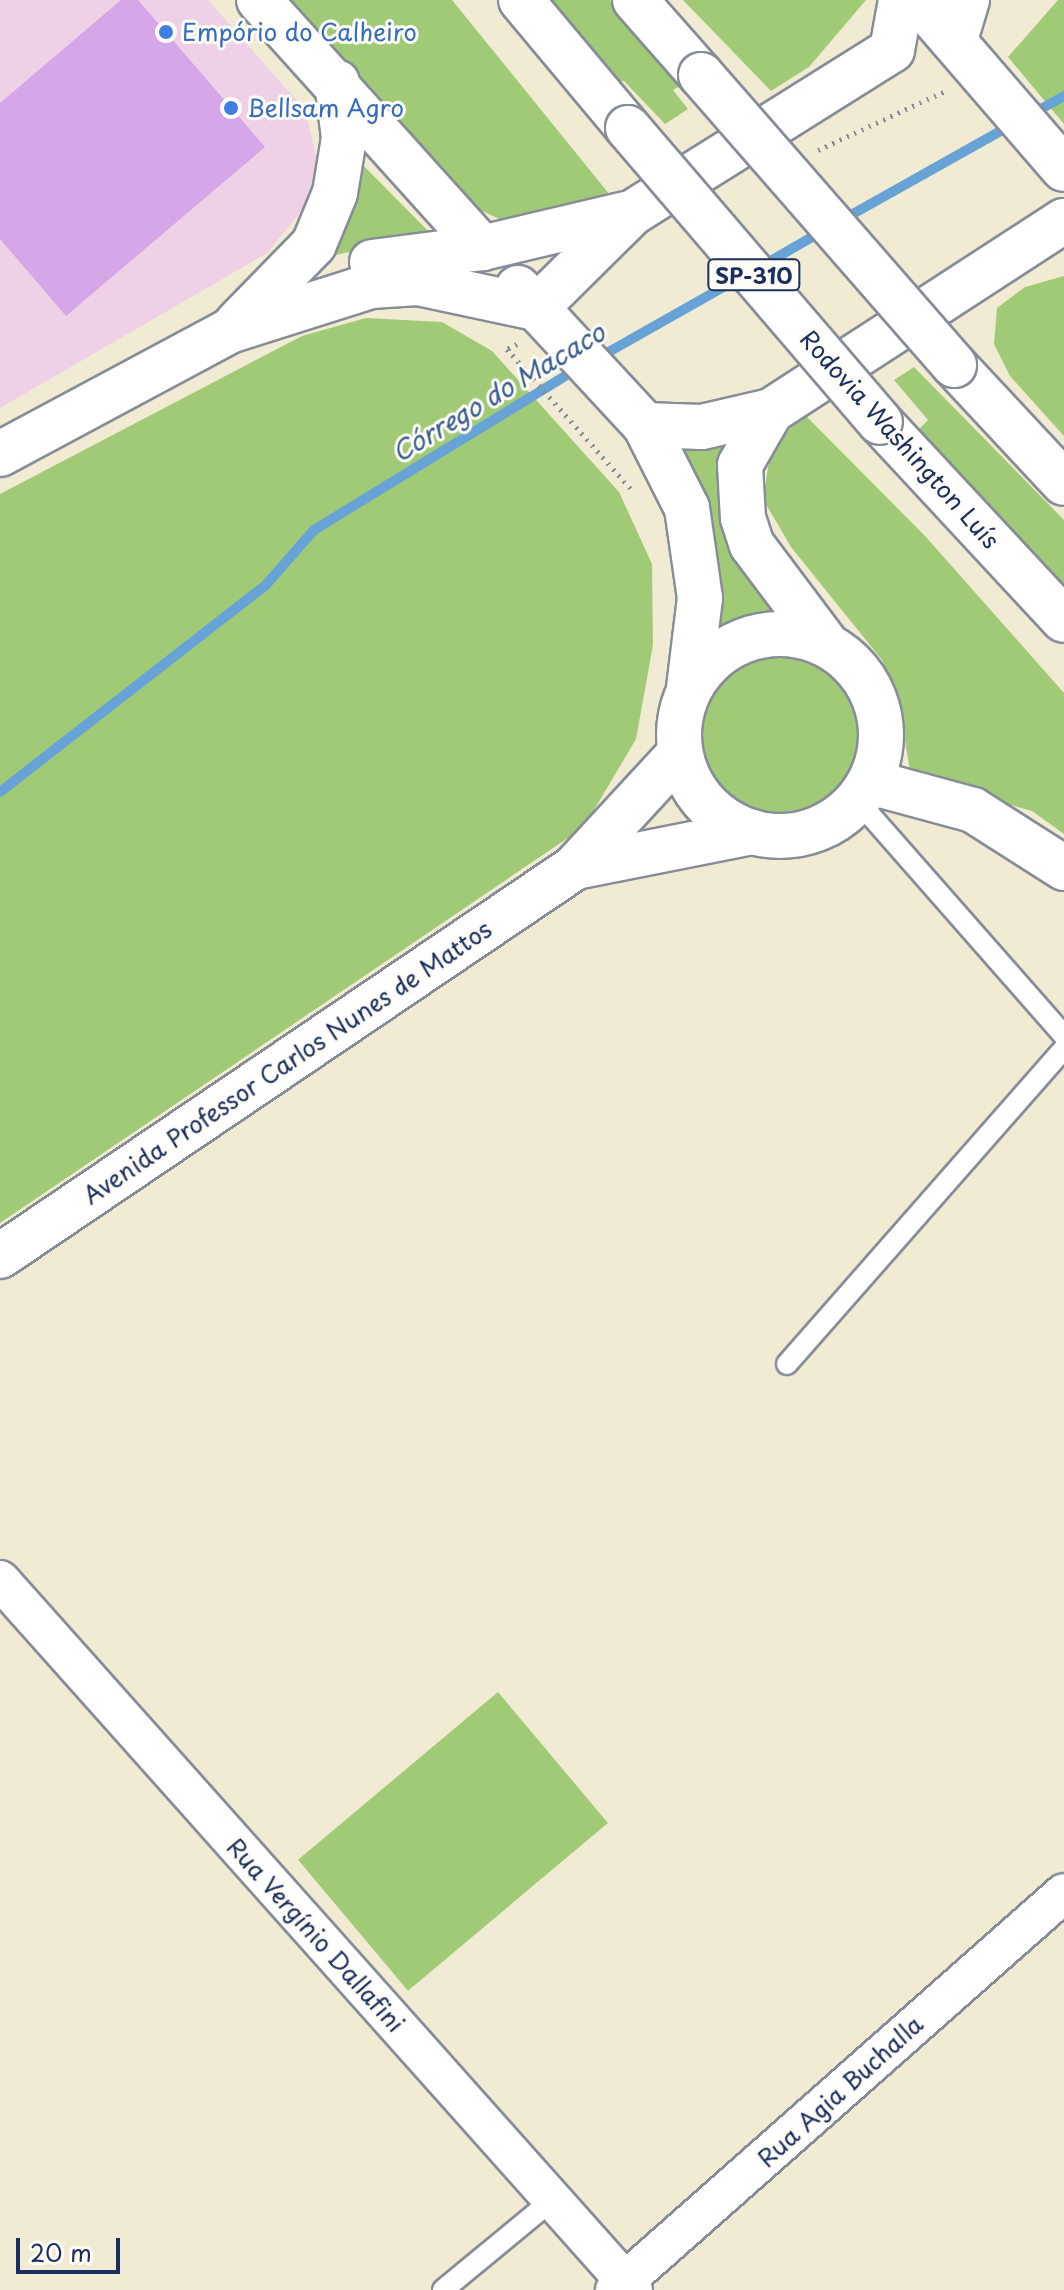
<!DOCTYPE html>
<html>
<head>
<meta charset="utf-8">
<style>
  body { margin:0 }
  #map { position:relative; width:1064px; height:2290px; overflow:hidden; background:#f1ebd3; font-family:"Playpen Sans",sans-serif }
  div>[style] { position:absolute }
  .built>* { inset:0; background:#eed0e7 }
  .green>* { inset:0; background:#a0ca75; transform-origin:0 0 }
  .round { border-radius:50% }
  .stream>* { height:10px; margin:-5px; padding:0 5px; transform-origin:5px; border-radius:5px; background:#68a3d8 }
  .building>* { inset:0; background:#d6a7e8 }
  .path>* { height:5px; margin-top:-2.5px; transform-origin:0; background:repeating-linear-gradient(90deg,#868d98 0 2px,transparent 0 8px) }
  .roads { filter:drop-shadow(2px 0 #868d98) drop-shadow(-2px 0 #868d98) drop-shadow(0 2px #868d98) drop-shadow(0 -2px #868d98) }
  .lane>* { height:20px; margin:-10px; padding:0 10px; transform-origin:10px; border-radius:10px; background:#fff }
  .street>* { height:38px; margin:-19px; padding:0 19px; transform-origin:19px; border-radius:19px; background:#fff }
  .secondary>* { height:44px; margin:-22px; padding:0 22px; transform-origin:22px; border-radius:22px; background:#fff }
  .primary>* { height:44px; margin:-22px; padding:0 22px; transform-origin:22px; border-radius:22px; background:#fff }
  .primary>.ring { margin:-22px; padding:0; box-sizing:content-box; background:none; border:44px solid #fff; border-radius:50% }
  .highway>* { height:44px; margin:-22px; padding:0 22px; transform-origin:22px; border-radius:22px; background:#fff }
  .bridges { filter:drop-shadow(2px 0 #868d98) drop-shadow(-2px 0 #868d98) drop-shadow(0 2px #868d98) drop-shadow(0 -2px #868d98) }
  .highway-bridge>* { height:44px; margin:-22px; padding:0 22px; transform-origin:22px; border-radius:22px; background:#fff }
  .dots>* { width:22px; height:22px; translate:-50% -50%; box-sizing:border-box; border:4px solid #fdfcf7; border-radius:50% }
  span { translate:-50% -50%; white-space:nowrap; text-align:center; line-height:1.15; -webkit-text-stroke:6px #fdfcf7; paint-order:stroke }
  .shield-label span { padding:2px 6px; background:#fdfcf7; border:2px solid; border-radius:6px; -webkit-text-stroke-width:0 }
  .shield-label { font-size:22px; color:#1b2f5e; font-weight:700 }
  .shop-label { font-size:24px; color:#366cbe }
  .left { translate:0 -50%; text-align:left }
  .street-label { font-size:24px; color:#1b2f5e }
  .water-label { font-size:26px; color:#3a5d8f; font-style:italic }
  .scale { position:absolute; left:16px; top:2238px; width:104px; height:36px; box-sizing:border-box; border:4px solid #1b2f5e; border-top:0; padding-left:10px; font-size:24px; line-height:28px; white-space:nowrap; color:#1b2f5e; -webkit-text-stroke:6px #fdfcf7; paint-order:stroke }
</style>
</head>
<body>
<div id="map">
  <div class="built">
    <i style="clip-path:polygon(0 0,208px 0,305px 110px,320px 173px,304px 208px,267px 253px,0 408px)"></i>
  </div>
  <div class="green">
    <i style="clip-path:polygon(280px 0,452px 0,610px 195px,576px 212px,508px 223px,476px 208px)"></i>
    <i style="clip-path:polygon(547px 0,610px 0,682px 85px,673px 90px,688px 109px,665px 124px,624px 81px,615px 82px)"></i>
    <i style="clip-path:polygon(683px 0,866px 0,809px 67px,771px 91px)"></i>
    <i style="clip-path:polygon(1058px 0,1064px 0,1064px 124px,1008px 57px)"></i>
    <i style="clip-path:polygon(353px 155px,432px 235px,311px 260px)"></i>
    <i style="clip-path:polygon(1064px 276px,1064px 436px,1010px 376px,994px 344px,997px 308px,1025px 287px)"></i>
    <i style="clip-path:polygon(366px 318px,442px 322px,492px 351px,619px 492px,652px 564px,653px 645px,636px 739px,584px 827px,0 1223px,0 494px,302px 336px)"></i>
    <i style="clip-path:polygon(914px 367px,1064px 520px,1064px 587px,918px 430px,928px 420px,894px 380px)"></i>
    <i style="clip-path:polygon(804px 414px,926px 537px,1064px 693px,1064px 834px,1032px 811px,911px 777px,898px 698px,882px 660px,791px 547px,763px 499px,771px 449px)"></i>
    <i style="clip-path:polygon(730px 444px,719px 495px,724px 518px,784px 613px,756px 614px,714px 629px,671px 449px)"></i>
    <i class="round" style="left:699px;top:655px;width:160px;height:160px"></i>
    <i style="left:498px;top:1692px;width:171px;height:261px;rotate:50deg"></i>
  </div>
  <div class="stream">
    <i style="left:1030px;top:115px;width:39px;rotate:-29deg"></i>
    <i style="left:842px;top:220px;width:196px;rotate:-29.3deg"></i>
    <i style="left:762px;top:266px;width:72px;rotate:-30.1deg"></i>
    <i style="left:598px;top:358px;width:164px;rotate:-29.5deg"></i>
    <i style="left:0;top:792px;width:336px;rotate:-37.9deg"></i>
    <i style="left:265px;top:586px;width:74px;rotate:-48.8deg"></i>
    <i style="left:314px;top:530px;width:308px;rotate:-31.5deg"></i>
  </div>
  <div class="building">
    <i style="clip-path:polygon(121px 0,138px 0,265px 147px,66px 316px,0 239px,0 103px)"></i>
  </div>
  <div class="path">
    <i style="left:818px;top:150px;width:142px;rotate:-24.9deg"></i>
    <i style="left:517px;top:344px;width:11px;rotate:153deg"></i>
    <i style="left:507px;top:349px;width:187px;rotate:48.5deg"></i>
    <i style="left:738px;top:629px;width:13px;rotate:81deg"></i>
  </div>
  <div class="roads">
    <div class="lane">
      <i style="left:857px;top:800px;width:314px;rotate:48.7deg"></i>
      <i style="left:787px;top:1364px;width:419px;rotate:-48.7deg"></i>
      <i style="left:443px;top:2290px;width:141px;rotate:-39.5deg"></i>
    </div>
    <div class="street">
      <i style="left:0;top:1580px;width:951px;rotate:48.28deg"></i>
      <i style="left:615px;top:2290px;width:599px;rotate:-41.48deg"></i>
    </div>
    <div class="secondary">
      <i style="left:259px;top:0;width:334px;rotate:48deg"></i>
      <i style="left:870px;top:782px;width:107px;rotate:15.2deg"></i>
      <i style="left:973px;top:810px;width:108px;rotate:32.5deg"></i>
    </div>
    <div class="primary">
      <i style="left:918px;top:0;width:223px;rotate:49.2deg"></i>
      <i style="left:955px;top:40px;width:42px;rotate:-73.3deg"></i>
      <i style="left:372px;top:262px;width:111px;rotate:-7.3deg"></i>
      <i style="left:482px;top:248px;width:148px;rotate:-13.3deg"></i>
      <i style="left:518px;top:288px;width:187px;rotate:47.2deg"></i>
      <i style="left:645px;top:425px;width:93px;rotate:63.2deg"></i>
      <i style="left:687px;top:508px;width:91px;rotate:81.8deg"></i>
      <i style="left:700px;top:598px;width:90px;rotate:97deg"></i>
      <i style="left:237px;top:323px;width:110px;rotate:-45.7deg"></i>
      <i style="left:314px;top:244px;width:55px;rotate:-67.6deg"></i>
      <i style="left:335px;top:193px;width:56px;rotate:-80.7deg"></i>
      <i style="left:344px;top:138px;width:56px;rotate:-97.1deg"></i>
      <i style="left:229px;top:331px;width:149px;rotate:-17.6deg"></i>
      <i style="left:371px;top:286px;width:47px;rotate:-3.7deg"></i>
      <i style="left:418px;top:283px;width:121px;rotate:12deg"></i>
      <i style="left:536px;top:308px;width:135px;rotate:-44.7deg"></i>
      <i style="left:632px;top:213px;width:307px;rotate:-32.1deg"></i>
      <i style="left:892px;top:50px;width:51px;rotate:-79.8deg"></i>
      <i style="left:771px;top:411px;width:62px;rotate:119.9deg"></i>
      <i style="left:740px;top:465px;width:53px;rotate:86.8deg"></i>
      <i style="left:743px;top:518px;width:28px;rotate:72deg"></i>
      <i style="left:752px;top:545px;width:125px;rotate:53.1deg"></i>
      <i style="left:645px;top:425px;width:57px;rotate:2deg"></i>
      <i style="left:702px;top:427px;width:71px;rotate:-13.1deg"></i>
      <i style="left:771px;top:411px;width:349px;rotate:-33deg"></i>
      <i style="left:0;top:454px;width:289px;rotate:-28.2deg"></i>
      <i class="ring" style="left:679px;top:634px;width:158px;height:158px"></i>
      <i style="left:576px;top:867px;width:180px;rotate:-11.2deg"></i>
      <i style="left:0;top:1256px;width:693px;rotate:-34.06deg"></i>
      <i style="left:574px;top:868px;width:156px;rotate:-47.3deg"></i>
    </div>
    <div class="highway">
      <i style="left:521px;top:0;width:167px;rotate:50.1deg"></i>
      <i style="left:635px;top:0;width:100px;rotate:48.7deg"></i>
      <i style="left:954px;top:365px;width:161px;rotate:47deg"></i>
      <i style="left:880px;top:422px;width:270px;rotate:47.1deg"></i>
    </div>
  </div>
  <div class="bridges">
    <div class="highway-bridge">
      <i style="left:701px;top:75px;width:385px;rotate:48.9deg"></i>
      <i style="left:628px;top:128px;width:387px;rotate:49.4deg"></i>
    </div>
  </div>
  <div class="dots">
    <i style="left:166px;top:32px;background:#3f7fe0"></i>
    <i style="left:231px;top:108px;background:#3f7fe0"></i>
  </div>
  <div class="shield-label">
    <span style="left:754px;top:275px">SP-310</span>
  </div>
  <div class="shop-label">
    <span class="left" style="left:182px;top:32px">Empório do Calheiro</span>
    <span class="left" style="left:247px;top:108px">Bellsam Agro</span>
  </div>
  <div class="street-label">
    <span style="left:900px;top:439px;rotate:48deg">Rodovia Washington Luís</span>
    <span style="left:287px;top:1062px;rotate:-34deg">Avenida Professor Carlos Nunes de Mattos</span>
    <span style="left:316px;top:1935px;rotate:48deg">Rua Vergínio Dallafini</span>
    <span style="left:840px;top:2091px;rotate:-42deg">Rua Agia Buchalla</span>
  </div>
  <div class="water-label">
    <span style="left:498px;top:392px;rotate:-31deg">Córrego do Macaco</span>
  </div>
  <div class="scale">20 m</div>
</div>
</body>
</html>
